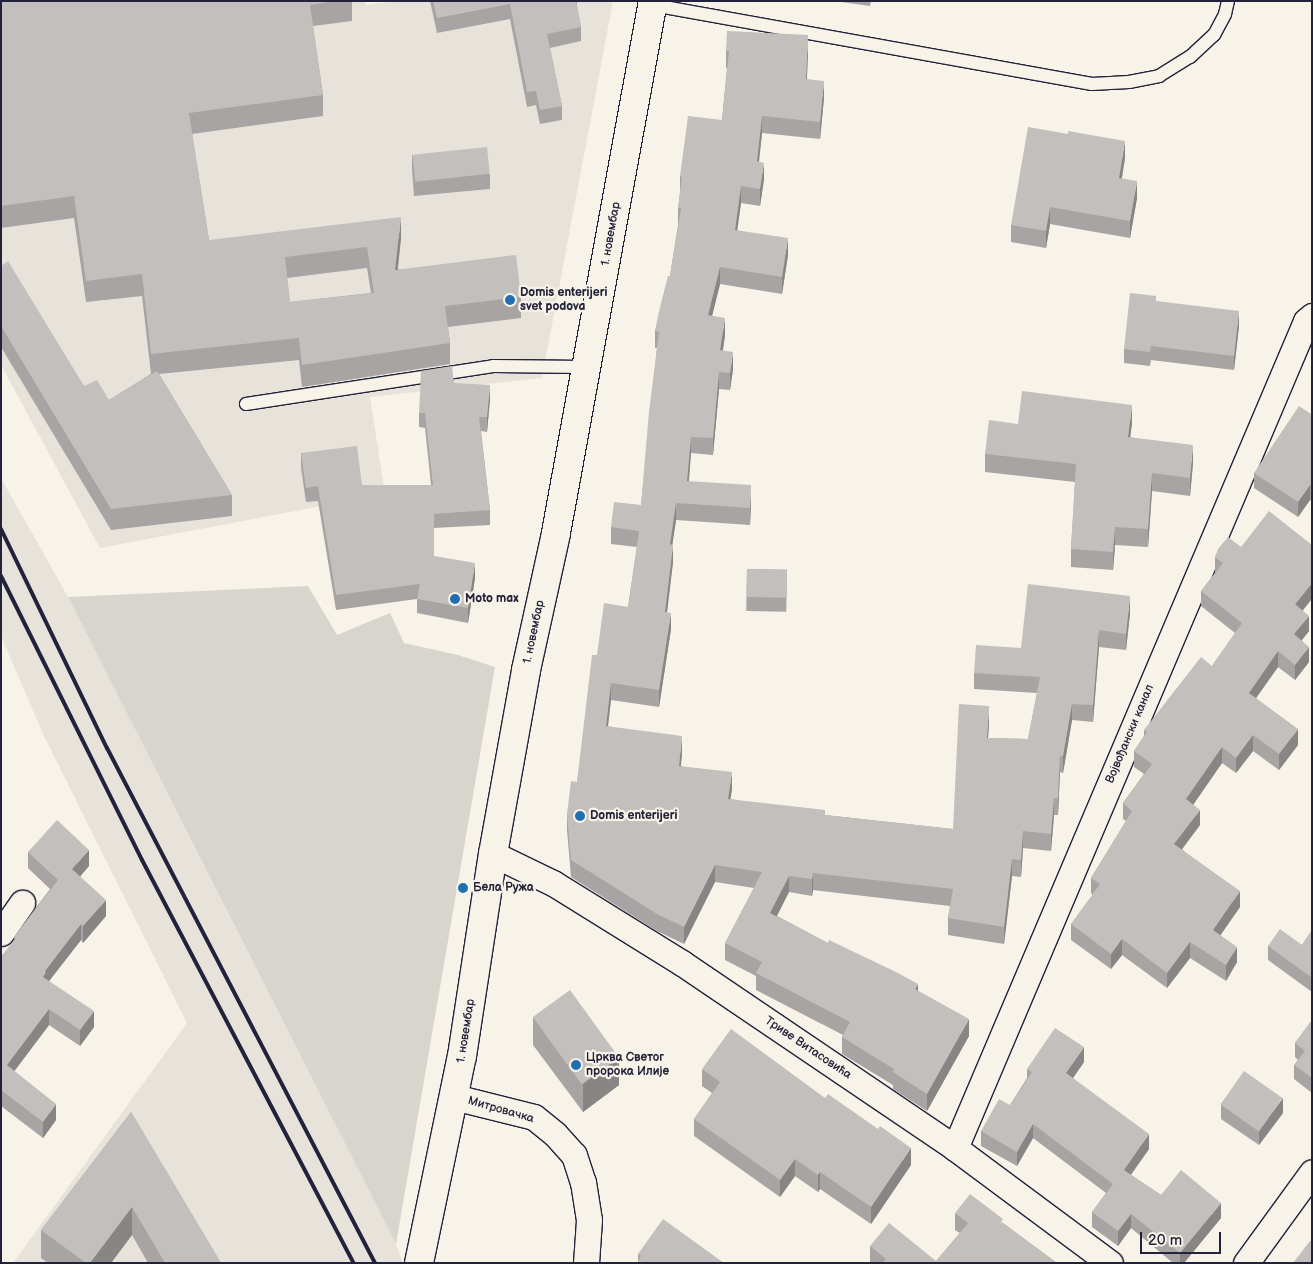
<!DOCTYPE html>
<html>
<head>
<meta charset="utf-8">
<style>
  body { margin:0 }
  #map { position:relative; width:1313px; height:1264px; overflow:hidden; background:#f7f3e8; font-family:"Balsamiq Sans",sans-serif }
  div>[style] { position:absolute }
  .built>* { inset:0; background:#e7e3db }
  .green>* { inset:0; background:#d8d5cf }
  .roads { filter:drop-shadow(1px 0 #22223b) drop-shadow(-1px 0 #22223b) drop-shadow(0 1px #22223b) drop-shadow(0 -1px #22223b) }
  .lane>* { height:12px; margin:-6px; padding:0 6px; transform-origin:6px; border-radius:6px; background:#f7f3e8 }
  .street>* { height:25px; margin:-12.5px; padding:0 12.5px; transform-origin:12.5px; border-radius:12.5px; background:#f7f3e8 }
  .secondary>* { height:28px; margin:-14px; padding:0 14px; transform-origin:14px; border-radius:14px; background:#f7f3e8 }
  .rail>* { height:4px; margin:-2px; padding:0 2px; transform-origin:2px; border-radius:2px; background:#22223b }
  .wall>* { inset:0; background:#a7a4a3; transform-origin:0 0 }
  .shaded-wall>* { inset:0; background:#888684 }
  .building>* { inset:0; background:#c2bfbd; transform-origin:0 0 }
  .dots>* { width:14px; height:14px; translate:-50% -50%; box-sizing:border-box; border:2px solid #f7f3e8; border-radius:50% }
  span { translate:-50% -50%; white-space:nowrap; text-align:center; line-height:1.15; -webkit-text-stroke:4.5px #f7f3e8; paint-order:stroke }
  .street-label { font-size:12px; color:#22223b }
  .poi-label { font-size:12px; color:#22223b; font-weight:700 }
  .left { translate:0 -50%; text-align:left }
  .frame { position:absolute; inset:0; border:2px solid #22223b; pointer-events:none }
  .scale { position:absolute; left:1140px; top:1232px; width:81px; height:22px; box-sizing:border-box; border:2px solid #22223b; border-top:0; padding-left:6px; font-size:15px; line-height:18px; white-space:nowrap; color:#22223b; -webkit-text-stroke:4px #f7f3e8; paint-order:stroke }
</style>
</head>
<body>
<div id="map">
  <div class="built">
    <i style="clip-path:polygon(1px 1px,365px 1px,366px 5px,397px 1px,613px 1px,542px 378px,370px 397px,385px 494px,100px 548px,1px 365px)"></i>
    <i style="clip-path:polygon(1px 478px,68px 597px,396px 1244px,403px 1263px,13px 1263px,187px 1023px,44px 736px,1px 636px)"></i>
  </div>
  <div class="green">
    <i style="clip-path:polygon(308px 586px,337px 635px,390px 613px,404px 643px,458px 655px,495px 667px,396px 1244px,68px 597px)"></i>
  </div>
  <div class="roads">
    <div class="lane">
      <i style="left:653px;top:5px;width:446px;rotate:10.2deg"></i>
      <i style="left:1092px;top:84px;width:37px;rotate:-3deg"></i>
      <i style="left:1129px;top:82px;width:31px;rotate:-11deg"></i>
      <i style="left:1159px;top:76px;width:36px;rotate:-32deg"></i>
      <i style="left:1190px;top:57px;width:33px;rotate:-43deg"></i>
      <i style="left:1214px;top:35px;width:24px;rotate:-62deg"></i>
      <i style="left:1225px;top:14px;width:13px;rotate:-77deg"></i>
      <i style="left:246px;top:404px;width:250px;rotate:-8.7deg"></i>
      <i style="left:493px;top:366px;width:93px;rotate:0.6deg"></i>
    </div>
    <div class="street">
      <i style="left:493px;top:854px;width:67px;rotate:25.8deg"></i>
      <i style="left:553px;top:883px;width:152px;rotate:31.8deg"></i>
      <i style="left:682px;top:963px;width:330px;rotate:34.1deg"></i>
      <i style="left:955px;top:1148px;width:193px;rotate:36.6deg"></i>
      <i style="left:1px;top:933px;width:37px;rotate:-55deg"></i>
      <i style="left:454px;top:1097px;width:82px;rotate:14deg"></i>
      <i style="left:534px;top:1117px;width:27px;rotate:39deg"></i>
      <i style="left:555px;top:1134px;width:28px;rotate:48deg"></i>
      <i style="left:574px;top:1155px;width:28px;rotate:72deg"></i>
      <i style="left:583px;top:1182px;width:38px;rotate:81deg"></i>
      <i style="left:589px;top:1220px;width:43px;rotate:94deg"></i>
      <i style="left:955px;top:1148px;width:898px;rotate:-67deg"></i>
      <i style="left:1306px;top:321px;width:8px;rotate:-40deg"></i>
      <i style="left:1246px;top:1263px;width:112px;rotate:-54deg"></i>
    </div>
    <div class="secondary">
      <i style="left:419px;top:1263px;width:211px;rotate:-78.3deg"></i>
      <i style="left:462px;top:1056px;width:204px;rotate:-81.3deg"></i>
      <i style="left:493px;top:854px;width:187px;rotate:-79.8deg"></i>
      <i style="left:526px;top:670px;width:140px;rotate:-77.6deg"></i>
      <i style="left:556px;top:533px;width:541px;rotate:-79.67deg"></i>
    </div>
  </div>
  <div class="rail">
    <i style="left:1px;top:529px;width:243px;rotate:64.2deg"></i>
    <i style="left:107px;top:748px;width:581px;rotate:62.51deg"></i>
    <i style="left:1px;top:576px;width:317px;rotate:63.6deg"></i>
    <i style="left:142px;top:860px;width:455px;rotate:62.3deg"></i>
  </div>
  <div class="wall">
    <i style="clip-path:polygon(evenodd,1px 1px,352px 1px,352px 21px,313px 26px,323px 95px,323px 116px,192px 134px,209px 240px,401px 238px,398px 269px,521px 297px,521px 318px,448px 327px,450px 343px,450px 364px,302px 387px,299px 360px,159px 374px,232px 495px,232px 516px,111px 530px,1px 347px,1px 266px,84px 386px,109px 400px,151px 374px,142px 296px,86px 302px,74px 218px,1px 228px,1px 1px,367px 268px,371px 293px,290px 302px,287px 278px,367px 268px)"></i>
    <i style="clip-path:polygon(430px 1px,577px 1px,577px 6px,581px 27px,581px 41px,550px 48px,562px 106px,562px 120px,540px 124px,536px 105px,527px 107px,510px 19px,437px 33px)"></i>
    <i style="clip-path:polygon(834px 1px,871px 1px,870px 6px)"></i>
    <i style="clip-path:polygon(726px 51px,808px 52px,807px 79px,824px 98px,820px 139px,762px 133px,759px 162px,764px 179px,760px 206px,741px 203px,737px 230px,788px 255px,782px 294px,720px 284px,712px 316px,725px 335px,723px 351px,733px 369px,730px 390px,719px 389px,713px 455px,691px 453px,689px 482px,751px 502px,750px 525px,676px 520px,672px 545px,673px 562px,667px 612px,671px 629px,659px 707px,611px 700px,608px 726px,682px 753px,681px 766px,732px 789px,730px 799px,825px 815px,953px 829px,989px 723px,988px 738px,1028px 739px,1037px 693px,974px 689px,974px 673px,1021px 648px,1130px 613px,1126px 650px,1099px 647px,1093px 722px,1072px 720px,1063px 773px,1060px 772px,1058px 815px,1054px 815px,1051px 851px,1023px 848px,1021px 877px,1012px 876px,1004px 944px,948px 935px,948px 918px,950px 906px,813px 890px,812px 896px,789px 892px,777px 916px,918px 991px,969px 1036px,927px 1111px,893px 1089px,893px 1085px,842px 1054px,842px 1037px,843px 1035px,756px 990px,756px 976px,725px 960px,725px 943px,754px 888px,715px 882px,684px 944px,657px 931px,571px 877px,567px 830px,567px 814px,577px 782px,597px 655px,628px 607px,637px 547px,611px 544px,611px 527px,641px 505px,657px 348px,655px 348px,655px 331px,670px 276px,678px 225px,678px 208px,680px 193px,680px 176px,722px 120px,727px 68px,726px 68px)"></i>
    <i style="clip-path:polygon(412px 155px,490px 174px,490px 189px,414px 196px,412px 169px)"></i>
    <i style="clip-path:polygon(1125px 158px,1122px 178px,1137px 198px,1130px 238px,1050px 224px,1046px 248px,1011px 242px,1011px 225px)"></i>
    <i style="clip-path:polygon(1156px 301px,1239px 326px,1234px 370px,1151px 360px,1150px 366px,1124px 363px,1124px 349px)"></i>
    <i style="clip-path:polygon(454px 383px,490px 399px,487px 432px,481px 431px,490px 510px,490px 525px,434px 528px,434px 556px,475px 578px,468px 623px,417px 613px,417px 599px,336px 610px,318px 501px,306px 502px,301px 468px,301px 453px,362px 485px,431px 485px,425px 428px,419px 427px,419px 413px)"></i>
    <i style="clip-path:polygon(1312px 414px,1312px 501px,1310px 500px,1298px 517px,1254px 488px,1254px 473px)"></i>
    <i style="clip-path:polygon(1132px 423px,1130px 437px,1193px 463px,1190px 496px,1152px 491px,1148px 547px,1115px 545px,1113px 570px,1071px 567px,1071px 549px,1075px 482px,985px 472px,985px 454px,1018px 424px)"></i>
    <i style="clip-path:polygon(1215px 557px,1303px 610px,1309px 631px,1302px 640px,1309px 662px,1295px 680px,1278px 667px,1256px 698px,1298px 745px,1279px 770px,1253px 751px,1236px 773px,1222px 763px,1193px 805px,1200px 825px,1182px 849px,1240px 907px,1220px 935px,1237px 962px,1226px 981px,1190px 958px,1167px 988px,1122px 955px,1111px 969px,1071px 940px,1071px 924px,1093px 895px,1091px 893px,1091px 878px,1126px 821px,1123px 819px,1123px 803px,1144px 774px,1134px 767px,1134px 751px,1144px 736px,1144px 730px,1212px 666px,1235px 633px,1201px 606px,1201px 591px,1215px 573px)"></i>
    <i style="left:747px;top:569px;width:40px;height:42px;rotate:1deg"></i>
    <i style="clip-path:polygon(28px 852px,89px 866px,80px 876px,106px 916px,83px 943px,81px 940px,49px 981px,94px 1027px,80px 1046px,49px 1025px,14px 1071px,56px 1120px,43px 1138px,1px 1106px,1px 957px,14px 941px,14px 937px,50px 889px,28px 868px)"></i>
    <i style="clip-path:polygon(1312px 930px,1312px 992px,1268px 960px,1268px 946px,1302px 945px)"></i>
    <i style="clip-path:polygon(533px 1017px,619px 1085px,583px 1112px,533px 1045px)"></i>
    <i style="clip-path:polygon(1312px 1020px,1312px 1093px,1294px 1079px,1294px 1065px,1298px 1060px,1295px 1057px,1295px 1043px)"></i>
    <i style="clip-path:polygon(1084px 1062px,1073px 1078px,1149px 1149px,1131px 1175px,1161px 1195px,1221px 1218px,1184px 1263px,1173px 1263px,1131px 1228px,1118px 1246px,1092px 1227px,1092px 1212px,1106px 1193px,1033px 1138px,1017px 1166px,981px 1146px,981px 1131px,1010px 1105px,1027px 1078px,1027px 1069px)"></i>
    <i style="clip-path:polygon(702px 1069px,911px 1165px,871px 1224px,820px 1189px,818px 1192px,795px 1176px,780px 1197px,694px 1136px,694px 1119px,712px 1093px,702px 1086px)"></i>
    <i style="clip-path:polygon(1221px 1105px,1283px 1113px,1259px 1145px,1221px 1119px)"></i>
    <i style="clip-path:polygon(131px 1112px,221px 1263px,148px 1263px,132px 1235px,111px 1263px,48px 1263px,41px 1258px,41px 1230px)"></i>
    <i style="clip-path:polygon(955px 1213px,1003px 1223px,1057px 1263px,870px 1263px,870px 1246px,936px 1261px,960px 1233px,955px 1230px)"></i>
    <i style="clip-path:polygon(638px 1254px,724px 1263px,638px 1261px)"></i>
  </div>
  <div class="shaded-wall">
    <i style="clip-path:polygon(808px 35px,808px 52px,806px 96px,806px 79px)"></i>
    <i style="clip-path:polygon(824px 81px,824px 98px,820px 139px,820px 122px)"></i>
    <i style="clip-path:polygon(762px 116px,762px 133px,757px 178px,757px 161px)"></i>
    <i style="clip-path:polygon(1125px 141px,1125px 158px,1119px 195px,1119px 178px)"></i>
    <i style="clip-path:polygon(764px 163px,764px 179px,760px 206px,760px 189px)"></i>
    <i style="clip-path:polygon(1137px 181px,1137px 198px,1130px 238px,1130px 221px)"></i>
    <i style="clip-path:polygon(741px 186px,741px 203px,735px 247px,735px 230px)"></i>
    <i style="clip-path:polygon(1050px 207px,1050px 224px,1046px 248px,1046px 231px)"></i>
    <i style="clip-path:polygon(401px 217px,401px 238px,395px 291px,395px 270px)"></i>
    <i style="clip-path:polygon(788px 238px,788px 255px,782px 294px,782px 277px)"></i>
    <i style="clip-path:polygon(720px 267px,720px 284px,708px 332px,708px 315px)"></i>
    <i style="clip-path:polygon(1239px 311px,1239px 326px,1234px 370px,1234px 356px)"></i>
    <i style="clip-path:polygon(725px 318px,725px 335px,720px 367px,720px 350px)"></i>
    <i style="clip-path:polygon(733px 352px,733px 369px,730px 390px,730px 373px)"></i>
    <i style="clip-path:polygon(719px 372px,719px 389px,713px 455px,713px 438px)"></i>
    <i style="clip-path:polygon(490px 385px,490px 399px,487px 432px,487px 417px)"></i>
    <i style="clip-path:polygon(1132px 405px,1132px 423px,1128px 455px,1128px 437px)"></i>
    <i style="clip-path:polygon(691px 437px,691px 453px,687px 498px,687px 481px)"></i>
    <i style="clip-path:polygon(1193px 445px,1193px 463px,1190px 496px,1190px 478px)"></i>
    <i style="clip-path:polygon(1152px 473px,1152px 491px,1148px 547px,1148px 529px)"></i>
    <i style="clip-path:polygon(751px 485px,751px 502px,750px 525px,750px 508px)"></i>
    <i style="clip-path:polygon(1310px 485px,1310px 500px,1298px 517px,1298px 502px)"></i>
    <i style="clip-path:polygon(676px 503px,676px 520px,670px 561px,670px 544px)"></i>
    <i style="clip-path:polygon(1115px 527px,1115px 545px,1113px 570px,1113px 552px)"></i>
    <i style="clip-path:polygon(673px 545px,673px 562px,665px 629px,665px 612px)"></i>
    <i style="clip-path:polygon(475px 563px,475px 578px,468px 623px,468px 608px)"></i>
    <i style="clip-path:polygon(1312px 583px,1312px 599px,1295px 620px,1295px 604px)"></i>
    <i style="clip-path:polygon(1130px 596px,1130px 613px,1126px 650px,1126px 634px)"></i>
    <i style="clip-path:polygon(671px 613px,671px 629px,659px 707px,659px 690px)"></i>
    <i style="clip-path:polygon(1309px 616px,1309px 631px,1294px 650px,1294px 634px)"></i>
    <i style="clip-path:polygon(1099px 630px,1099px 647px,1093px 722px,1093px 705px)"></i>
    <i style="clip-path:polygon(1309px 647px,1309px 662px,1295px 680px,1295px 665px)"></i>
    <i style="clip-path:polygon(1278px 651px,1278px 667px,1249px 708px,1249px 693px)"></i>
    <i style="clip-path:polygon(611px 683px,611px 700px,606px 742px,606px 726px)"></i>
    <i style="clip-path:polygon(1072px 704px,1072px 720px,1063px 773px,1063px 756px)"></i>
    <i style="clip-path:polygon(989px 706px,989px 723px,987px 755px,987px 738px)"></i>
    <i style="clip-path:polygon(1298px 729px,1298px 745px,1279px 770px,1279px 754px)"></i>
    <i style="clip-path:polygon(1253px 735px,1253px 751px,1236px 773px,1236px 758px)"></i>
    <i style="clip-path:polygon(682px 736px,682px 753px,679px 783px,679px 766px)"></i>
    <i style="clip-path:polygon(1222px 747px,1222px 763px,1186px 815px,1186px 799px)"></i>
    <i style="clip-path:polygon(1060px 756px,1060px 772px,1058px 815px,1058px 798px)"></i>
    <i style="clip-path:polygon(732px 772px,732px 789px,728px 816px,728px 799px)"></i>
    <i style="clip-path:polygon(1054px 798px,1054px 815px,1051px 851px,1051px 834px)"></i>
    <i style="clip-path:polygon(1200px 810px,1200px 825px,1174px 860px,1174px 844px)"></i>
    <i style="clip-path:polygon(1023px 831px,1023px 848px,1021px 877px,1021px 860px)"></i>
    <i style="clip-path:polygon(89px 850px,89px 866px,72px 886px,72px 869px)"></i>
    <i style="clip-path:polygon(1012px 859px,1012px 876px,1004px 944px,1004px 927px)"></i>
    <i style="clip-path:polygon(715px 865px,715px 882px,684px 944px,684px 927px)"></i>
    <i style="clip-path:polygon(813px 873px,813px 890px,812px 896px,812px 879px)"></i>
    <i style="clip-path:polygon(789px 876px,789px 892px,770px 929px,770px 913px)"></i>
    <i style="clip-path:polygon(1240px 891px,1240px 907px,1213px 946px,1213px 930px)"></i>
    <i style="clip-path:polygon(106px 900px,106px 916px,83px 943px,83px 926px)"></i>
    <i style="clip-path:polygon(81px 924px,81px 940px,46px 985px,43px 977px,45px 971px)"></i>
    <i style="clip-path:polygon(1122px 939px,1122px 955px,1111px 969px,1111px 954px)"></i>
    <i style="clip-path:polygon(1190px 942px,1190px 958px,1167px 988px,1167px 973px)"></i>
    <i style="clip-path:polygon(1237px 947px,1237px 962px,1226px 981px,1226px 965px)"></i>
    <i style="clip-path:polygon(918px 984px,918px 1001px,915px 989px)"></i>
    <i style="clip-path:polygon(49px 1009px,49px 1025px,7px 1081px,7px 1065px)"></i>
    <i style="clip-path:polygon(94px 1011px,94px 1027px,80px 1046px,80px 1030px)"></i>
    <i style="clip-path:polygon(969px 1019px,969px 1036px,927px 1111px,927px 1094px)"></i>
    <i style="clip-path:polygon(1084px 1047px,1084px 1062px,1066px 1088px,1066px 1073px)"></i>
    <i style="clip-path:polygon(619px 1057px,619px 1085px,583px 1112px,583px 1084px)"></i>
    <i style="clip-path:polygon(1283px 1098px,1283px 1113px,1259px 1145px,1259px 1131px)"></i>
    <i style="clip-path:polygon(56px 1104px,56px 1120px,43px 1138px,43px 1122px)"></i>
    <i style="clip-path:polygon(1033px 1124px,1033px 1138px,1017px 1166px,1017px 1152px)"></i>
    <i style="clip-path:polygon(1149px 1134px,1149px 1149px,1124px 1184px,1124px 1170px)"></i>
    <i style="clip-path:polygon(911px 1148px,911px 1165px,871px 1224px,871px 1207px)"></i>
    <i style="clip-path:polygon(795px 1159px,795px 1176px,780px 1197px,780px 1180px)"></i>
    <i style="clip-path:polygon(820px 1172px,820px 1189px,818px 1192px,818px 1175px)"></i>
    <i style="clip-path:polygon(1221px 1203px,1221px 1218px,1184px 1263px,1180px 1263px,1180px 1253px)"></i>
    <i style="clip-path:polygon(132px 1207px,132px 1235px,111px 1263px,90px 1263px)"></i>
    <i style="clip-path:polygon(1131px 1214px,1131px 1228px,1118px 1246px,1118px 1231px)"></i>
  </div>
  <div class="building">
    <i style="clip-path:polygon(evenodd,1px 1px,336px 1px,310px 5px,323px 95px,189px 113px,209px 240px,401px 217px,395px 270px,516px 255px,521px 297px,445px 306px,450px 343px,302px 365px,299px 338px,151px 354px,142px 274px,86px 281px,74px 196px,1px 206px,1px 1px,367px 247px,374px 293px,290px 302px,285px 257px,367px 247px)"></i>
    <i style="clip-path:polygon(433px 1px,576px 1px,581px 27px,547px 34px,562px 106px,540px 110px,536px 91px,527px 92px,510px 4px,437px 18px)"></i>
    <i style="clip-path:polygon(727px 31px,808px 35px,806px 79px,824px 81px,820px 122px,762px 116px,757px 161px,764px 163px,760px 189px,741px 186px,735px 230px,788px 238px,782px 277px,720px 267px,708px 315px,725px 318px,720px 350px,733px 352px,730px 373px,719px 372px,713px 438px,691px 437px,687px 481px,751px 485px,750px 508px,676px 503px,670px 544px,673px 545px,665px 612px,671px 613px,659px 690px,611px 683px,606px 726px,682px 736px,679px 766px,732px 772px,728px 799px,825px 810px,825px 815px,953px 829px,959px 704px,989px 706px,987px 738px,1028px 739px,1040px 677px,974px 673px,976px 645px,1021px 648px,1028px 584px,1130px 596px,1126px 634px,1099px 630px,1093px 705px,1072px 704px,1063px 756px,1060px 756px,1058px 798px,1054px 798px,1051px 834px,1023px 831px,1021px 860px,1012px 859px,1004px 927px,948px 918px,953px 889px,813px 873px,812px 879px,789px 876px,770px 913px,828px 943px,829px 940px,898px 973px,918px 984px,915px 989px,969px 1019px,927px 1094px,893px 1072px,894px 1069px,842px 1037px,850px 1022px,756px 973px,762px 962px,725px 943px,762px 872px,715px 865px,684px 927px,657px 914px,571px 860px,567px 814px,571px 781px,577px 782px,592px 655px,597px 655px,604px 603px,628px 607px,639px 531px,611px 527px,614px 502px,641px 505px,649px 412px,659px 332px,655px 331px,660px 307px,668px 276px,670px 276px,681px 208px,678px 208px,682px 177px,680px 176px,688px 116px,722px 120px,729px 51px,726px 51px)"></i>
    <i style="clip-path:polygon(1028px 127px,1068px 134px,1068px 131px,1125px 141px,1119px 178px,1137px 181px,1130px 221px,1050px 207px,1046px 231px,1011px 225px)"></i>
    <i style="left:487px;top:147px;width:27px;height:75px;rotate:84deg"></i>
    <i style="clip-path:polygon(8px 261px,84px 386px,97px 380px,109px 400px,157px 371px,232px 495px,111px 509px,1px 326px,1px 266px)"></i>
    <i style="clip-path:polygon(1130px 293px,1156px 296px,1156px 301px,1239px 311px,1234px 356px,1151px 346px,1150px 352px,1124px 349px)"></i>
    <i style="clip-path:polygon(452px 366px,454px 383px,490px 385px,487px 417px,479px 417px,490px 510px,434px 514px,434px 556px,475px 563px,468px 608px,417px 599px,420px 584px,336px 595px,318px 486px,306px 488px,301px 453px,357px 446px,362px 485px,433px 485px,425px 413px,419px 413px,421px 371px)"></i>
    <i style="clip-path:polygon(1022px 391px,1132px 405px,1128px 437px,1193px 445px,1190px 478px,1152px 473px,1148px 529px,1115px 527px,1113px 552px,1071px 549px,1076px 464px,985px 454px,989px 420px,1018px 424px)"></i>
    <i style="clip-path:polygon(1299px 406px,1311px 414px,1312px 414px,1312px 487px,1310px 485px,1298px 502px,1254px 473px)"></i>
    <i style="clip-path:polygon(1269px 511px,1312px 545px,1312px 583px,1295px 604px,1309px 616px,1294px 634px,1309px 647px,1295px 665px,1278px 651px,1249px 693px,1298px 729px,1279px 754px,1253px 735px,1236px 758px,1222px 747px,1186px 799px,1200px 810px,1174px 844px,1240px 891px,1213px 930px,1237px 947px,1226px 965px,1190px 942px,1167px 973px,1122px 939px,1111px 954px,1071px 924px,1100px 884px,1091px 878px,1132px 811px,1123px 803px,1152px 764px,1134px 751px,1147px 732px,1144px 730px,1201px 657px,1212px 666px,1242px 623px,1201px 591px,1223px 563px,1215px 557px,1218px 549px,1228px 537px,1241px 547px)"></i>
    <i style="left:747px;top:569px;width:40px;height:28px;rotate:1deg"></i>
    <i style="clip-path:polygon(57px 820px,89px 850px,72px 869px,106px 900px,83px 926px,81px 924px,45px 971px,46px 972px,43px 977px,94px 1011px,80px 1030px,49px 1009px,7px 1065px,56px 1104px,43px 1122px,1px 1090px,1px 957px,16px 938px,14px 937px,58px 880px,28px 852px)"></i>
    <i style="clip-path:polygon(1280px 929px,1302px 945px,1312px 930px,1312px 978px,1268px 946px)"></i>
    <i style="left:570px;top:990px;width:83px;height:46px;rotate:54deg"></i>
    <i style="clip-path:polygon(1312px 1020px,1312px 1078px,1294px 1065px,1305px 1051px,1295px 1043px)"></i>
    <i style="clip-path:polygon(1055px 1028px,1084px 1047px,1066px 1073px,1149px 1134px,1124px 1170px,1161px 1195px,1181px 1170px,1221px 1203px,1180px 1253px,1131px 1214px,1118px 1231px,1092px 1212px,1113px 1184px,1033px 1124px,1017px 1152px,981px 1131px,999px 1099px,1010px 1105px,1032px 1072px,1027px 1069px)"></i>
    <i style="clip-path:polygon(731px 1029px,825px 1098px,828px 1094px,878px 1129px,880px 1126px,911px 1148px,871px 1207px,820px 1172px,818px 1175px,795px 1159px,780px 1180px,694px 1119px,720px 1082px,702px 1069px)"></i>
    <i style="left:1244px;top:1071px;width:47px;height:41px;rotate:35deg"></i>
    <i style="clip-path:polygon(131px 1112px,221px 1263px,165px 1263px,132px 1207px,90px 1263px,86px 1263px,41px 1230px)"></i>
    <i style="clip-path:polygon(970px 1194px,1003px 1219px,1001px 1222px,1057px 1263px,883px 1263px,886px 1259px,870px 1246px,889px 1223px,936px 1261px,968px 1223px,955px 1213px)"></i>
    <i style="clip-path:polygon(663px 1219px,724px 1263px,637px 1263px,641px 1256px,638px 1254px)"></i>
    <i style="clip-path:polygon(1310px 1241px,1312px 1242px,1312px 1263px,1293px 1263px)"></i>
  </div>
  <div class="dots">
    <i style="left:510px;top:300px;background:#1f6fb2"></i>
    <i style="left:455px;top:599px;background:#1f6fb2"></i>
    <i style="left:580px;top:816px;background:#1f6fb2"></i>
    <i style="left:463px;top:888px;background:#1f6fb2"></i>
    <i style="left:576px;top:1065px;background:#1f6fb2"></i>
  </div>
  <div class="street-label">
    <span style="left:611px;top:234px;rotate:-80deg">1. новембар</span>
    <span style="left:534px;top:632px;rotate:-78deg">1. новембар</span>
    <span style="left:1130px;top:734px;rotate:-67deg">Војвођански канал</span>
    <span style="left:466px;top:1031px;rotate:-81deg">1. новембар</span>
    <span style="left:808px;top:1048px;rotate:34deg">Триве Витасовића</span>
    <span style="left:501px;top:1110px;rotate:16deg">Митровачка</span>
  </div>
  <div class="poi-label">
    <span class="left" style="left:520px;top:300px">Domis enterijeri<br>svet podova</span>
    <span class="left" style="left:465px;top:599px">Moto max</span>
    <span class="left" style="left:590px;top:816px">Domis enterijeri</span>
    <span class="left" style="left:473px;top:888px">Бела Ружа</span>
    <span class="left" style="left:586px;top:1065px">Црква Светог<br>пророка Илије</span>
  </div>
  <div class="frame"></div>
  <div class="scale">20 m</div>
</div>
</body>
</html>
